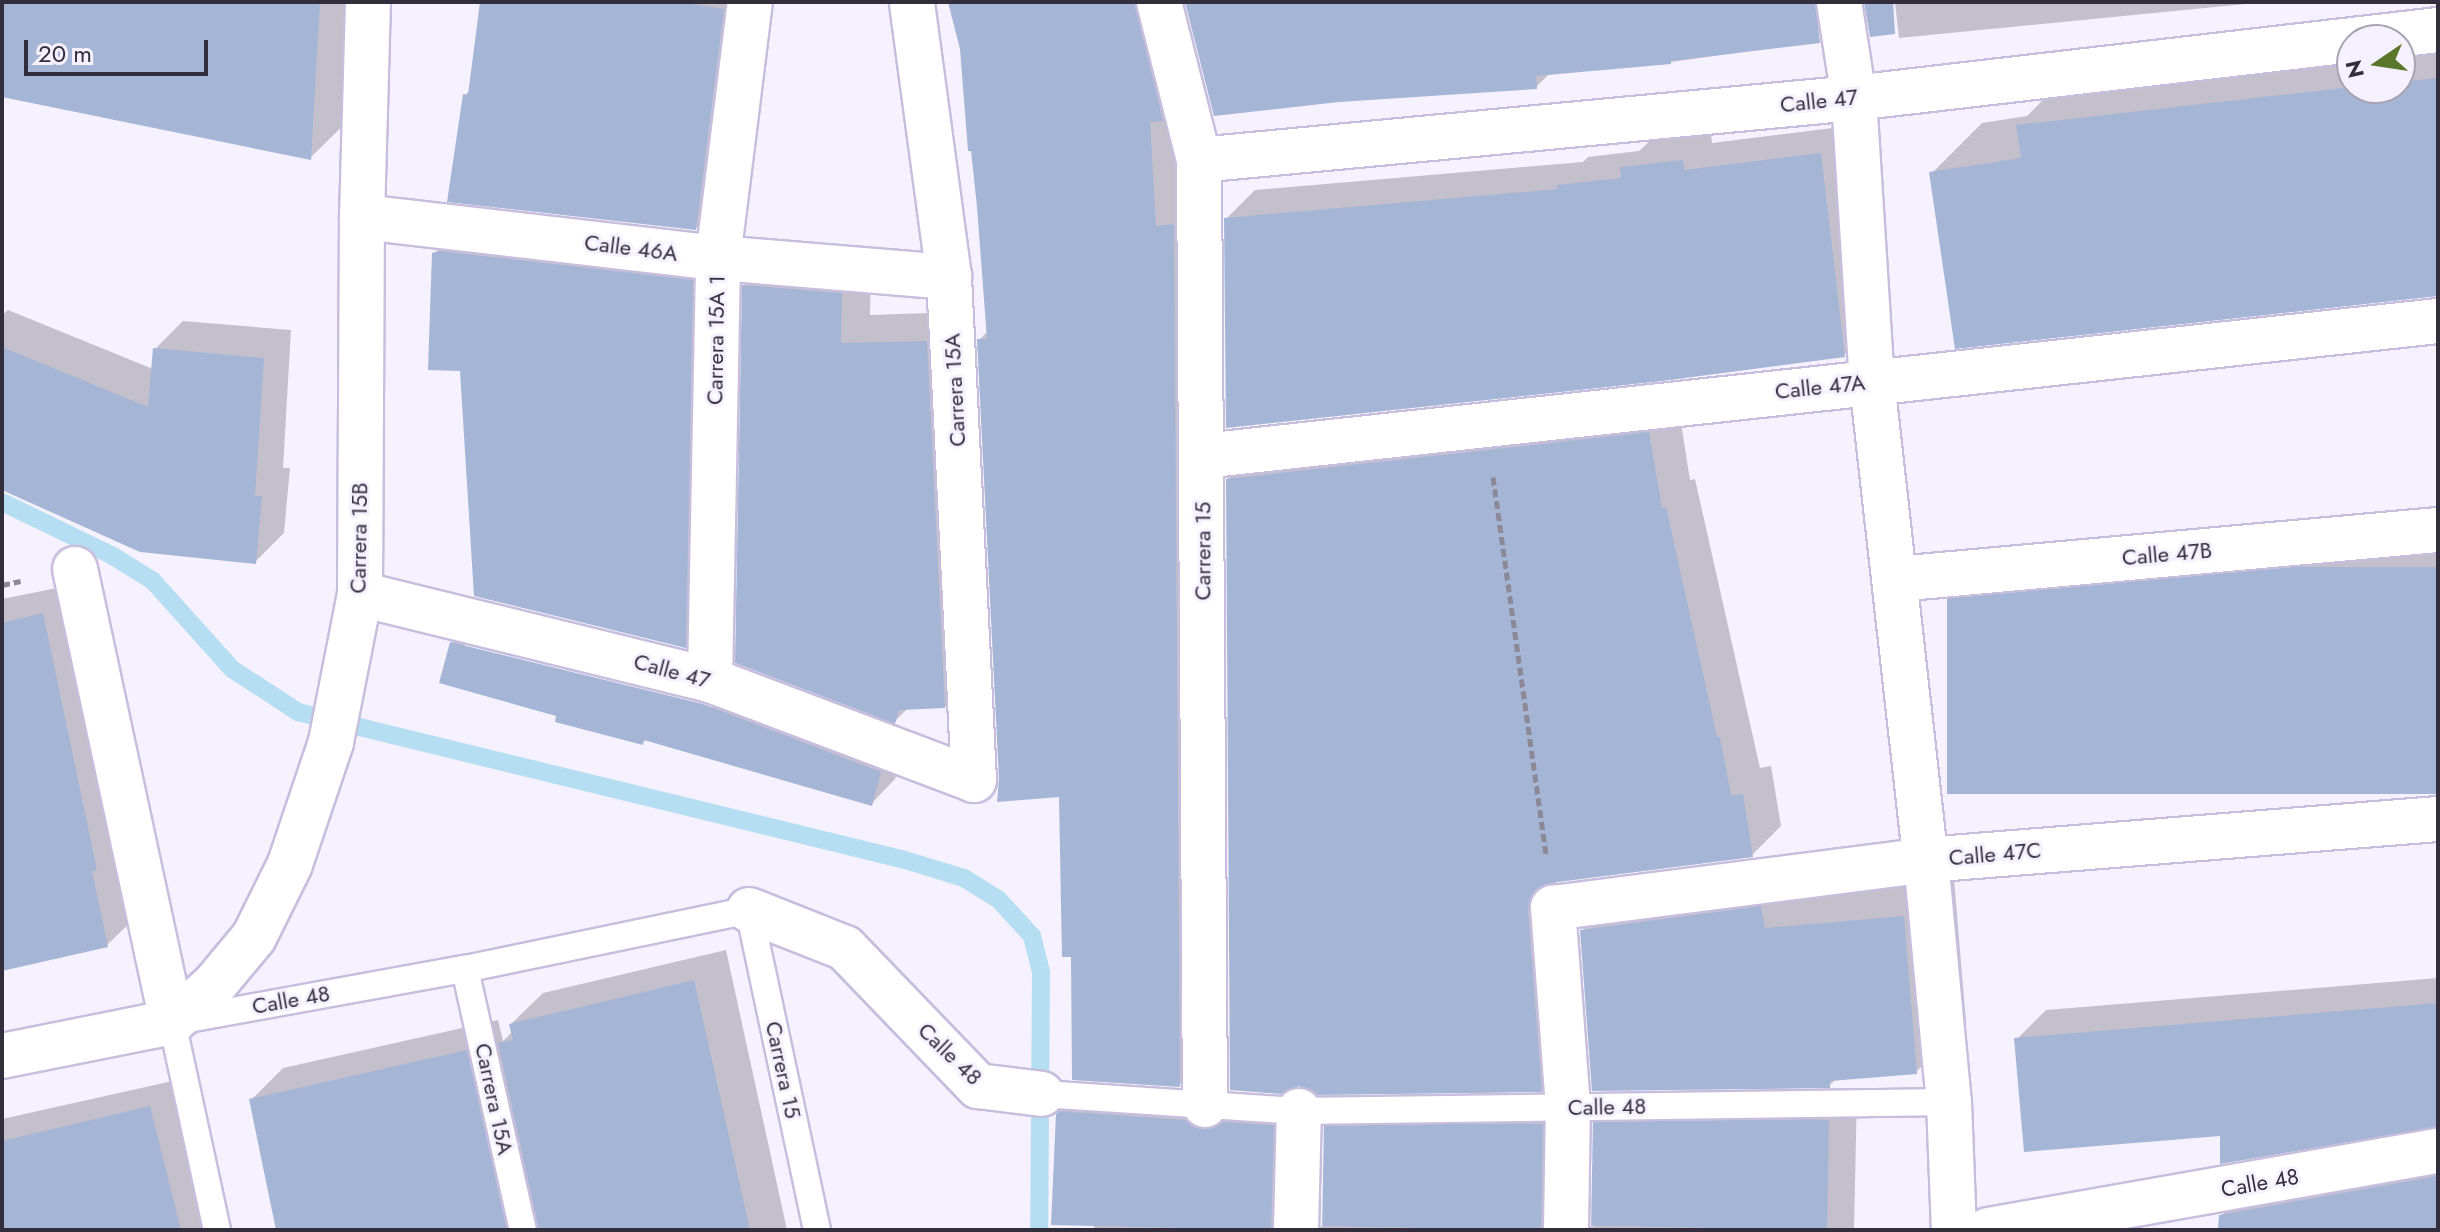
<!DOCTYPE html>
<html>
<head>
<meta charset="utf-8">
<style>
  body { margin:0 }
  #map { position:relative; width:2440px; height:1232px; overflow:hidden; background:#f5f1fe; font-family:Jost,sans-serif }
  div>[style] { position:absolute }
  .shadow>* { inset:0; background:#0003 }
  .stream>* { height:18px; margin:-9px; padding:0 9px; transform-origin:9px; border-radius:9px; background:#b6def3 }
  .building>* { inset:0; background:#a5b5d6; transform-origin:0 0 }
  .path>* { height:5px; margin-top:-2.5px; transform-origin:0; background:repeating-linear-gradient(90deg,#8c8895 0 8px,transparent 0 12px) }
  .roads { filter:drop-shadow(2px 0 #c7bddc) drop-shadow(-2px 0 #c7bddc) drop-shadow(0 2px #c7bddc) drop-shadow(0 -2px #c7bddc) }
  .lane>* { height:26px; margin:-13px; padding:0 13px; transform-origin:13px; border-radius:13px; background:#fff }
  .street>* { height:44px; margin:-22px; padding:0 22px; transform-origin:22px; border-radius:22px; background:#fff }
  .secondary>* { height:44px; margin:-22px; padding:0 22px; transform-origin:22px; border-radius:22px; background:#fff }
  span { translate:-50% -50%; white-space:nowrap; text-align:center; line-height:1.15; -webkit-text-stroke:6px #f5f1fe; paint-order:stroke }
  .street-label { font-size:22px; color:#322e3b }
  .frame { position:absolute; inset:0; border:4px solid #322e3b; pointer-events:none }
  .north { position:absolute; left:2336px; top:24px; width:80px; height:80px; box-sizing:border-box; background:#f5f1fe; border:2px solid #a7a3b0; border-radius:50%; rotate:257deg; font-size:22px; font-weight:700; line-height:32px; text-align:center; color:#322e3b }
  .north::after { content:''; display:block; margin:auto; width:28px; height:36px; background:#59762b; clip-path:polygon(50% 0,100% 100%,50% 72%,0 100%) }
  .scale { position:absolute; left:24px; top:40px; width:184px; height:36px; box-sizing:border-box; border:4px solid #322e3b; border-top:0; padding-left:10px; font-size:24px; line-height:28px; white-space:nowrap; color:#322e3b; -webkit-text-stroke:6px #f5f1fe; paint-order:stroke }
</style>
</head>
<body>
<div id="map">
  <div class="shadow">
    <i style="clip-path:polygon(2px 2px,362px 2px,356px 113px,310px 158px,2px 95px)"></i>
    <i style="clip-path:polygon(482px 2px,746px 2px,725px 199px,696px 228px,465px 95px,471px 89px)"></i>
    <i style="clip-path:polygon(950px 2px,1179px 2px,1216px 1048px,1179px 1085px,1073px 955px,1061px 795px,1001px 779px,979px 340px,988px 331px,979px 207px,962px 49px)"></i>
    <i style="clip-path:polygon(1187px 2px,1842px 2px,1843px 6px,1806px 43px,1671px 62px,1551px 72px,1536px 87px)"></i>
    <i style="clip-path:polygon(1895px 2px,2266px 2px,1899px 38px)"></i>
    <i style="clip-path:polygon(2438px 34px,2438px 295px,1932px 173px,1982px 123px,2027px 116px,2068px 75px,2352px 44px,2352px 88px,2400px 88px,2400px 40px)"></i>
    <i style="clip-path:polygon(1849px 126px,1873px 326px,1844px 355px,1226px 219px,1255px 190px,1583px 162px,1588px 157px,1639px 151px,1651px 140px,1711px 133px,1712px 143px)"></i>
    <i style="clip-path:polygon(463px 224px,721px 251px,714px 617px,685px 646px,462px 370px,434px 254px)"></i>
    <i style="clip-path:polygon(774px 256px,871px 264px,870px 315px,956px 312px,974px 677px,945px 707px,908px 708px,895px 721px,744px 286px)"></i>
    <i style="clip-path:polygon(8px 310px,153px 369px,155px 349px,183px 321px,291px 330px,283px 468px,290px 468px,284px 533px,255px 562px,2px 488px,2px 315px)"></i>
    <i style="clip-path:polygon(1678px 404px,1690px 480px,1695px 479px,1760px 768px,1771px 766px,1781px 826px,1752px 855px,1556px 880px,1570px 1061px,1541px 1090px,1228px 479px,1257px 450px)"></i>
    <i style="clip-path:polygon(2438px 525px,2438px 793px,1953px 629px,2003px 578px)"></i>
    <i style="clip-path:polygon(72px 585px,137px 916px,107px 945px,2px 970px,2px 599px)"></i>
    <i style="clip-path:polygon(evenodd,476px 619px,904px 748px,895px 779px,871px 804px,646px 739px,643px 743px,559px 714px,452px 643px,476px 619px,465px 644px,713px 704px,712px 708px,465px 648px,465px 644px)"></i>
    <i style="clip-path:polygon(1953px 867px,1966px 1022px,1916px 1072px,1836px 1079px,1829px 1086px,1582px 931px,1632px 880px)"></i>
    <i style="clip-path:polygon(726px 950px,787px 1230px,279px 1230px,251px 1100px,283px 1068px,498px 1020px,503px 1041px,513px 1031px,511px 1024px,543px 993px)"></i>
    <i style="clip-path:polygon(2438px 978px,2438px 1125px,2222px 1134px,2017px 1039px,2046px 1010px)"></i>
    <i style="clip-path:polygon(177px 1080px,214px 1230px,2px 1230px,2px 1119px)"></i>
    <i style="clip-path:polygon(1090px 1084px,1214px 1092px,1234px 1103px,1252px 1094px,1301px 1098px,1311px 1223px,1323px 1227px,1326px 1128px,1354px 1099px,1570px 1096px,1581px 1223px,1593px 1227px,1595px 1124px,1623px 1095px,1857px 1092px,1854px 1230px,1095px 1230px,1058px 1115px)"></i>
    <i style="clip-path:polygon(2438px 1153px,2438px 1230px,2221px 1230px,2221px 1216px,2250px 1186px)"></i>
  </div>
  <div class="stream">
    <i style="left:2px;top:502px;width:123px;rotate:25.9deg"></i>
    <i style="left:113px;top:556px;width:47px;rotate:32deg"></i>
    <i style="left:153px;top:581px;width:118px;rotate:48.1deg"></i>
    <i style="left:232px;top:669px;width:79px;rotate:33.1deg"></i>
    <i style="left:298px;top:712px;width:625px;rotate:13.7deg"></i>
    <i style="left:905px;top:860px;width:62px;rotate:17deg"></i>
    <i style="left:964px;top:878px;width:40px;rotate:32deg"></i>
    <i style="left:998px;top:899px;width:50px;rotate:47.4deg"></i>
    <i style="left:1032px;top:936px;width:37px;rotate:76deg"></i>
    <i style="left:1041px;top:972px;width:258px;rotate:90.4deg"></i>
  </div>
  <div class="building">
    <i style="clip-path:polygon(2px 2px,320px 2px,311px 160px,2px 97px)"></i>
    <i style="clip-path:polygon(480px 2px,680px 2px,724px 9px,696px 230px,447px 202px,463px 94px,468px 95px)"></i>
    <i style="clip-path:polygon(948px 2px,1135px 2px,1163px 121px,1150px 122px,1156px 226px,1174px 224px,1180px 1087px,1072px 1080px,1071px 957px,1062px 957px,1059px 797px,997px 802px,999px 779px,977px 339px,987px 339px,977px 207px,971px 151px,968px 151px,960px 49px)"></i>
    <i style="clip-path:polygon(1185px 2px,1815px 2px,1820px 43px,1671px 61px,1671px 64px,1536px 76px,1537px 89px,1339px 102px,1214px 116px)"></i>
    <i style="clip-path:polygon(1864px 2px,1893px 2px,1895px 34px,1870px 37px)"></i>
    <i style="clip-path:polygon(2438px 78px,2438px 296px,1955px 349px,1929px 172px,2021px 158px,2016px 125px,2352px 87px,2400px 88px,2400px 82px)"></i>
    <i style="clip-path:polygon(1821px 153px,1845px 357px,1662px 381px,1226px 428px,1224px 218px,1558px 189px,1557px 185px,1621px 178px,1620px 167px,1683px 160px,1684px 170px)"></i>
    <i style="clip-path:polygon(440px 251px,693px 280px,686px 648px,474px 596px,460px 371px,428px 370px,432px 253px)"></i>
    <i style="clip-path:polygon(742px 285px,842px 293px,841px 343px,927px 341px,945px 708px,899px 710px,895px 724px,735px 663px)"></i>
    <i style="clip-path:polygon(2px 347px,148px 407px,153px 348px,264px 358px,255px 496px,262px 496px,256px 564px,140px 552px,2px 490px)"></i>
    <i style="clip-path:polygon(1649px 432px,1662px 508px,1666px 507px,1717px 737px,1720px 737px,1731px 795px,1743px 794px,1753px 857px,1550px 883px,1538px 888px,1530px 898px,1528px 910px,1542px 1092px,1317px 1095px,1299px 1086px,1282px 1094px,1230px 1090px,1226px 479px)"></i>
    <i style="left:2438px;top:567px;width:227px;height:491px;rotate:90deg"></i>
    <i style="clip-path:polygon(43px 613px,97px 870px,92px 871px,108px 947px,2px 971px,2px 623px)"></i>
    <i style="clip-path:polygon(450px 642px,703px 704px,881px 772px,872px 806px,644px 740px,643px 745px,555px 722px,556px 716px,439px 683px)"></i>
    <i style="clip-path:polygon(1761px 906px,1765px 928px,1904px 916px,1917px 1074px,1830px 1081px,1830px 1088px,1592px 1091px,1580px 930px)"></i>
    <i style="clip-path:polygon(694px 980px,750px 1230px,539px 1230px,498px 1043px,513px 1040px,509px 1024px)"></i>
    <i style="clip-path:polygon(2438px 1003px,2438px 1127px,2220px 1164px,2220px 1136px,2024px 1152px,2014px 1038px)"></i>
    <i style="clip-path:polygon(467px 1050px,507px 1230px,276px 1230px,249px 1099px)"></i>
    <i style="clip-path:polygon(150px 1106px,181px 1230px,2px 1230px,2px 1141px)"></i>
    <i style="clip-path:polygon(1059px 1111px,1185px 1120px,1204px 1130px,1222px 1122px,1274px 1125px,1271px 1230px,1051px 1225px,1056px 1114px)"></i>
    <i style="left:1829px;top:1120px;width:110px;height:236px;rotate:91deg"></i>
    <i style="left:1543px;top:1124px;width:106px;height:219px;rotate:91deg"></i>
    <i style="clip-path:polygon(2438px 1176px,2438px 1230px,2218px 1230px,2219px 1215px)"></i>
  </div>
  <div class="path">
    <i style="left:1493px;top:477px;width:382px;rotate:82deg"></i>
    <i style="left:2px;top:585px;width:19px;rotate:-12deg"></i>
  </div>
  <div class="roads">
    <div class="lane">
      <i style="left:465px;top:969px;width:267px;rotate:77.5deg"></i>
      <i style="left:1042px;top:1094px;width:258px;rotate:3.8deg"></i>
      <i style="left:1299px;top:1111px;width:650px;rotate:-0.79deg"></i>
      <i style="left:217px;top:1230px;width:213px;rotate:-102.2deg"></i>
      <i style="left:172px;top:1022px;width:298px;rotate:-10.3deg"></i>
      <i style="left:465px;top:969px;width:290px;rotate:-11.7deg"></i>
      <i style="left:749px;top:910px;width:327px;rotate:78deg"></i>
    </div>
    <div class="street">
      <i style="left:1159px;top:2px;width:163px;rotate:75.8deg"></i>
      <i style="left:1199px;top:160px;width:945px;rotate:89.64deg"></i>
      <i style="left:1839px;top:2px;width:97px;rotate:81.1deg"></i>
      <i style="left:1854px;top:98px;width:285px;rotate:86.4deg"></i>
      <i style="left:1872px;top:382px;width:481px;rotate:83.6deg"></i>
      <i style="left:1926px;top:860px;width:243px;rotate:84.6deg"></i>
      <i style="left:1949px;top:1102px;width:128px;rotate:87.8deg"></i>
      <i style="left:1199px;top:160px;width:658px;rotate:-5.41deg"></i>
      <i style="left:1854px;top:98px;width:588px;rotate:-6.64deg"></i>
      <i style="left:362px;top:217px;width:358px;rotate:6.6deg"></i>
      <i style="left:718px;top:258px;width:232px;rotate:4.7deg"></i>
      <i style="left:1203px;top:456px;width:1242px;rotate:-6.24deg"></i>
      <i style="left:75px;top:569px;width:463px;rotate:77.9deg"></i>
      <i style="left:1897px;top:579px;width:543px;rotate:-5.18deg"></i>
      <i style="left:360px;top:594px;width:360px;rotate:13.8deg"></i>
      <i style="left:710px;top:680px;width:282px;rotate:20.7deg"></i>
      <i style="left:974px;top:780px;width:504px;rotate:-92.85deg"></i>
      <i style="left:949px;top:277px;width:277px;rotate:-97.7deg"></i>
      <i style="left:710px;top:680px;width:422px;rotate:-88.9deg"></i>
      <i style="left:718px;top:258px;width:258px;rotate:-82.9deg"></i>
      <i style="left:749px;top:910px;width:103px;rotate:21.6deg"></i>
      <i style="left:845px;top:948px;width:192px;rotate:46.1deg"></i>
      <i style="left:978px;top:1086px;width:64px;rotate:7.1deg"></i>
      <i style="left:1296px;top:1230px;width:119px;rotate:-88.6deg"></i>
      <i style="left:1566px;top:1230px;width:123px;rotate:-89.1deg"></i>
      <i style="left:1568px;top:1107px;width:200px;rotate:-94.3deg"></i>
      <i style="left:1553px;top:908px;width:376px;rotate:-7.3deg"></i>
      <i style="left:1926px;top:860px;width:514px;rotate:-4.58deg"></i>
      <i style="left:1988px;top:1230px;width:457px;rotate:-10deg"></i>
    </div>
    <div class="secondary">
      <i style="left:2px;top:1056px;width:173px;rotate:-11.3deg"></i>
      <i style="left:172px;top:1022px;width:56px;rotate:-41.4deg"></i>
      <i style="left:214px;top:985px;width:62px;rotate:-50.2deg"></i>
      <i style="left:254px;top:937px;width:81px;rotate:-63.7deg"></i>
      <i style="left:290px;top:864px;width:129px;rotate:-71.4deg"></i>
      <i style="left:331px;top:742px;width:151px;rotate:-78.9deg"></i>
      <i style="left:360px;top:594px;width:377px;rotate:-89.7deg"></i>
      <i style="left:362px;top:217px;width:215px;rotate:-88.4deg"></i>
    </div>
  </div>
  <div class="street-label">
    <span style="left:1819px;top:101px;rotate:-6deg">Calle 47</span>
    <span style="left:631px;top:248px;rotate:7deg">Calle 46A</span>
    <span style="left:716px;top:340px;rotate:-89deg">Carrera 15A 1</span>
    <span style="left:1820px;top:387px;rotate:-6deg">Calle 47A</span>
    <span style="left:955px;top:390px;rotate:-93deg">Carrera 15A</span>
    <span style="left:359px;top:538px;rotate:-89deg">Carrera 15B</span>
    <span style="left:1203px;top:551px;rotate:-90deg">Carrera 15</span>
    <span style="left:2167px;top:554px;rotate:-5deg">Calle 47B</span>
    <span style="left:672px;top:671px;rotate:15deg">Calle 47</span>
    <span style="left:1995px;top:854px;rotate:-5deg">Calle 47C</span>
    <span style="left:291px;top:1000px;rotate:-10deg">Calle 48</span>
    <span style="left:950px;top:1054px;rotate:44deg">Calle 48</span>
    <span style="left:783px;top:1070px;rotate:78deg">Carrera 15</span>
    <span style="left:494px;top:1099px;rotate:78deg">Carrera 15A</span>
    <span style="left:1607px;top:1107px;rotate:-1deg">Calle 48</span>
    <span style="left:2260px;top:1183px;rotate:-10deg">Calle 48</span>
  </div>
  <div class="frame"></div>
  <div class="north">N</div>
  <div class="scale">20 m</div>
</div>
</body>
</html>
